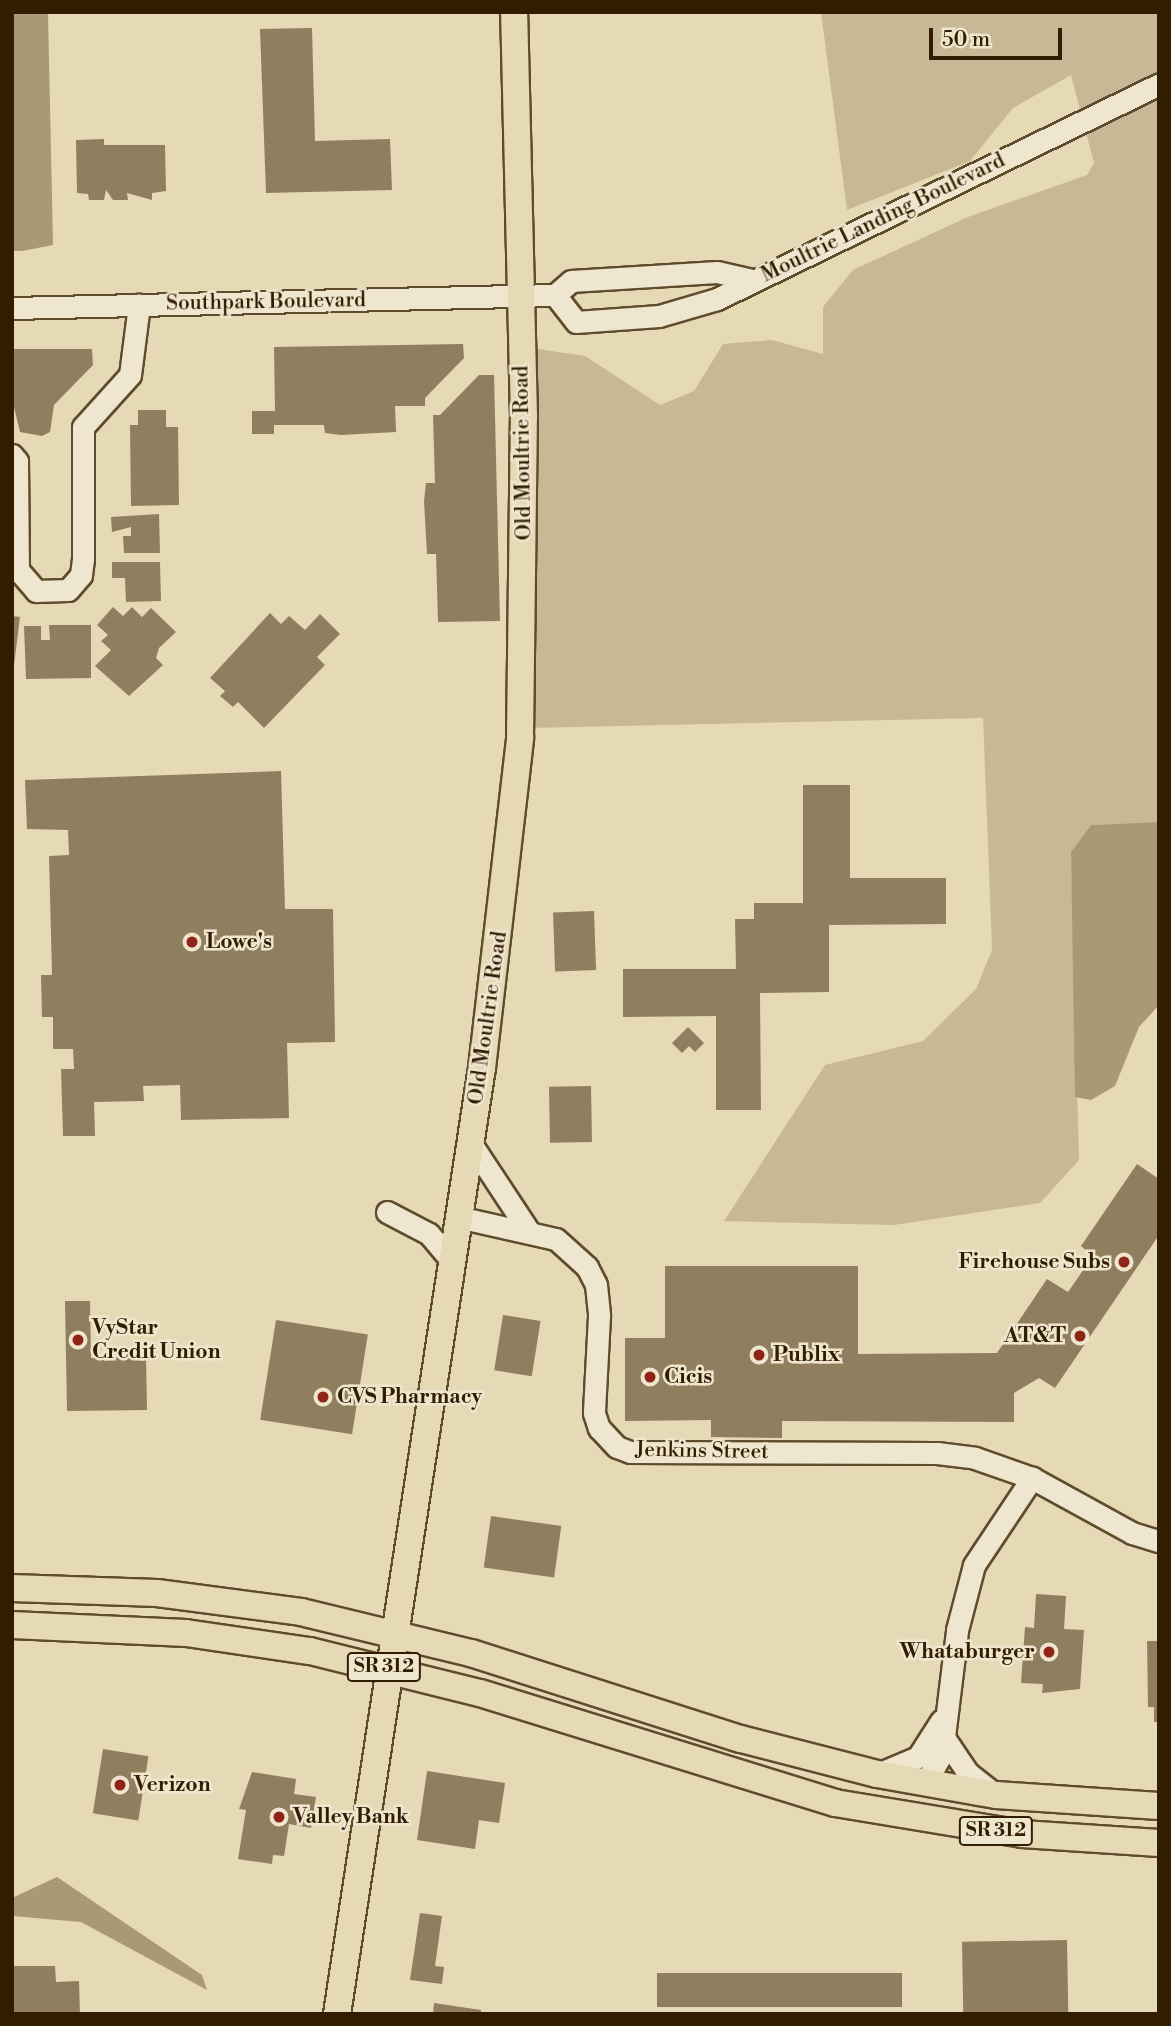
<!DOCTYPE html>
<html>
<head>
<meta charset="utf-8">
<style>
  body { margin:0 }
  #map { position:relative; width:1171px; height:2026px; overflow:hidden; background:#e6d9b5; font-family:"Libre Bodoni",serif }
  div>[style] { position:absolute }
  .green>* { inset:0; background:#c7b996 }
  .water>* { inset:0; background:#a99977 }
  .building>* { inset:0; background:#907f5e; transform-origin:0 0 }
  .roads { filter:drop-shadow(2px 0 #5f4c2d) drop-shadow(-2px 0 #5f4c2d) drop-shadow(0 2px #5f4c2d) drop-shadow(0 -2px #5f4c2d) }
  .minor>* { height:21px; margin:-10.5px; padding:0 10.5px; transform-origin:10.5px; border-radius:10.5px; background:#efe6cf }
  .major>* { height:26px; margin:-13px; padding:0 13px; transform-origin:13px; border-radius:13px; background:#e6d9b5 }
  .dots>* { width:19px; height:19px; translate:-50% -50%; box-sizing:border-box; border:4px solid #efe6cf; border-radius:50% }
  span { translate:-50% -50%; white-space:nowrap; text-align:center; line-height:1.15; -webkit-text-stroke:5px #efe6cf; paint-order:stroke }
  .shield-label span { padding:2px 5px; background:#efe6cf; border:2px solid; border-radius:5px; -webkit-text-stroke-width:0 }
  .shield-label { font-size:19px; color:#321d00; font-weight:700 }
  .street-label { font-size:21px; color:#321d00 }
  .poi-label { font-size:21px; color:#321d00; font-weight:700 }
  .left { translate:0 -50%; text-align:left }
  .right { translate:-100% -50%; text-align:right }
  .frame { position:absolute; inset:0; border:14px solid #321d00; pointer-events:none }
  .scale { position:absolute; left:929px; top:28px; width:133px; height:32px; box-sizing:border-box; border:4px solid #321d00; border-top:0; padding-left:9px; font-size:21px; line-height:24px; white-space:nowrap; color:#321d00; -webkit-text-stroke:5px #efe6cf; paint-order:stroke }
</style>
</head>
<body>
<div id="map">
  <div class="green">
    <i style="clip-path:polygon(821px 12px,1159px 12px,1159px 822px,1091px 825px,1071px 852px,1079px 1160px,1040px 1203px,894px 1225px,724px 1221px,825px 1065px,923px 1041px,976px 989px,992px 950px,983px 718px,529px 728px,531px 348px,585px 356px,660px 405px,694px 391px,723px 344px,772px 340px,823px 354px,823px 307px,853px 270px,968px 217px,1087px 175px,1094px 163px,1071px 75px,1013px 108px,970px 161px,847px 210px)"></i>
  </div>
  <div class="water">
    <i style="clip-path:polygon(12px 12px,48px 12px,53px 245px,22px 251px,12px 251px)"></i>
    <i style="clip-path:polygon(1159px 822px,1159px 1005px,1139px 1027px,1115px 1086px,1091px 1100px,1075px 1097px,1071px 852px,1091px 825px)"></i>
    <i style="clip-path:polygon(57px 1877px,202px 1975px,207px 1990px,81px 1922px,12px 1916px,12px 1898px)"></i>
  </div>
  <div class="building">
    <i style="clip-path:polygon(312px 28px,315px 141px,390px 139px,392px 190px,266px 193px,260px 29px)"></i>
    <i style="clip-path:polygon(104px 139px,104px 145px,165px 145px,166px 191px,152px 193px,152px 200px,127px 193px,128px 200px,113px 200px,106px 190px,104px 200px,89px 200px,88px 194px,77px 193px,76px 140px)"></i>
    <i style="clip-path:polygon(463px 344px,464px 358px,425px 398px,425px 406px,395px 406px,396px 432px,341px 435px,325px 433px,324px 425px,274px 425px,274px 434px,252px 434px,252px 411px,275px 411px,274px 347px)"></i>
    <i style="clip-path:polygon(12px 349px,92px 349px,93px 365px,54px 405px,50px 432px,42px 436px,20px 432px,12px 399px)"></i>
    <i style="clip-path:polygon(479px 375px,494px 375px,500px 621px,438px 622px,436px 554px,427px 554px,424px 501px,426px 483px,435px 483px,433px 415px,440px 415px)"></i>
    <i style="clip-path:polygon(138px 410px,166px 410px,166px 427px,178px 427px,179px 505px,131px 506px,130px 425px,138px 425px)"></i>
    <i style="clip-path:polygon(159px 514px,160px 553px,124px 553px,123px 536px,131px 536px,131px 527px,112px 532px,111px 517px)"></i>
    <i style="clip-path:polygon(112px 562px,160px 562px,161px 601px,126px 602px,125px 578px,112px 578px)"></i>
    <i style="clip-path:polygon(113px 607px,123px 616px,132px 607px,142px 617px,151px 608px,176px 632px,159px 648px,156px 658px,163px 665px,129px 696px,95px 666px,111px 650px,101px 641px,108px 635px,97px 625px)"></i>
    <i style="clip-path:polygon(270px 613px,281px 624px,289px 616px,305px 630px,320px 614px,340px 634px,317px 657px,325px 665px,264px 728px,238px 702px,233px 707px,220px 696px,225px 691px,210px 678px)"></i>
    <i style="left:12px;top:616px;width:8px;height:64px;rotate:7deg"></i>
    <i style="clip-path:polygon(49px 625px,91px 625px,91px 678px,26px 679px,24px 626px,41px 626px,41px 640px,50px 640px)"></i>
    <i style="clip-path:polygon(281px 771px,285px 909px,333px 909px,335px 1042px,287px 1043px,289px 1118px,181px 1120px,180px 1085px,143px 1086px,144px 1101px,94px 1102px,95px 1136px,63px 1136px,61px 1069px,74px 1069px,73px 1049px,53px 1049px,53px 1017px,42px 1017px,41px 975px,52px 975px,49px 856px,69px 855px,68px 830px,27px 829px,25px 780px)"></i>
    <i style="clip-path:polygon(803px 785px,850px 785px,850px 878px,946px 878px,946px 924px,829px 925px,829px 992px,760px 993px,761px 1110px,716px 1110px,716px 1016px,623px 1017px,623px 969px,736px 969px,735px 919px,754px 919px,754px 903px,803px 903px)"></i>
    <i style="left:594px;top:911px;width:59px;height:41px;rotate:88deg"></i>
    <i style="clip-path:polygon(688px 1027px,704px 1043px,695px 1052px,689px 1046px,682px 1053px,672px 1043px)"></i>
    <i style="left:591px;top:1086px;width:56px;height:42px;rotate:89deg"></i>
    <i style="clip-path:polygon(1137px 1164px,1159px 1179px,1159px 1235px,1055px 1388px,1039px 1378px,1014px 1393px,1014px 1422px,782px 1421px,782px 1438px,711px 1437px,711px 1420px,625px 1421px,625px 1338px,665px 1338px,665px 1266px,858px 1266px,858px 1354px,997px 1353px,1047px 1279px,1068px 1292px,1093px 1256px,1081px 1246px)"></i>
    <i style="clip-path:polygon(65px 1301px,90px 1301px,91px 1358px,146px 1357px,147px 1410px,67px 1411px)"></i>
    <i style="left:503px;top:1315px;width:38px;height:56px;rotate:9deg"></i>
    <i style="left:276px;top:1320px;width:93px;height:101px;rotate:9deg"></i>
    <i style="left:491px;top:1516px;width:71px;height:52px;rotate:8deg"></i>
    <i style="clip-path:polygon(1036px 1594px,1066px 1596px,1064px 1629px,1084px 1630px,1080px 1689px,1042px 1693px,1043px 1684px,1021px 1683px,1025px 1627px,1034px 1628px)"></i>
    <i style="clip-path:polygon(1147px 1641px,1159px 1641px,1159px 1722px,1154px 1722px,1154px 1707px,1148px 1707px)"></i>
    <i style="left:103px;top:1749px;width:46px;height:65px;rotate:9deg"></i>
    <i style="clip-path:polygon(427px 1771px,505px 1783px,499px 1823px,479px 1820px,475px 1849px,417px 1840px)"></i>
    <i style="clip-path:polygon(252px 1772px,296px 1779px,294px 1794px,316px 1797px,311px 1828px,289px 1824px,284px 1856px,273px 1855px,272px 1864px,238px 1859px,246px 1810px,239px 1809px)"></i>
    <i style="clip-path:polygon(420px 1913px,442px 1916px,435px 1966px,444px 1967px,442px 1984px,410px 1980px)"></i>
    <i style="left:1067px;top:1940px;width:74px;height:105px;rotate:89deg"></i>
    <i style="clip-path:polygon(12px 1966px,55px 1966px,56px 1982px,79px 1981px,80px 2014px,12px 2014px)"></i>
    <i style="left:902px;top:1973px;width:34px;height:245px;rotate:90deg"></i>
    <i style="clip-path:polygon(434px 2003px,481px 2010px,481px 2014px,433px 2014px)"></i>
  </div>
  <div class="roads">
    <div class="minor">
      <i style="left:555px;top:295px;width:34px;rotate:52deg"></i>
      <i style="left:576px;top:322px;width:83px;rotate:-4.1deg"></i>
      <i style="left:659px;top:316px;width:60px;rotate:-16.3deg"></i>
      <i style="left:717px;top:299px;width:492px;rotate:-25.9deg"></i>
      <i style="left:555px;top:295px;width:21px;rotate:-41deg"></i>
      <i style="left:571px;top:281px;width:146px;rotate:-3.5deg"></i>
      <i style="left:717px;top:272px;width:36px;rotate:13deg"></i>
      <i style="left:12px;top:308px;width:543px;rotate:-1.37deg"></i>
      <i style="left:12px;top:455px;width:8px;rotate:50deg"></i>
      <i style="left:17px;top:461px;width:109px;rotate:89.5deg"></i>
      <i style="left:18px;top:570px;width:28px;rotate:49deg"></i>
      <i style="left:36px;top:591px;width:32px;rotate:-2deg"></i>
      <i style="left:68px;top:590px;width:20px;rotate:-49deg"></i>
      <i style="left:81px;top:575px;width:16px;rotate:-83deg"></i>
      <i style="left:83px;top:559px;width:132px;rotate:-90deg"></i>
      <i style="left:83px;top:427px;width:70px;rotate:-47.9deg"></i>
      <i style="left:130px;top:375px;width:71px;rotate:-82.7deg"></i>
      <i style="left:470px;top:1142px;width:109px;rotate:56.6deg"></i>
      <i style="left:387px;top:1212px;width:47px;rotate:27.6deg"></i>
      <i style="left:429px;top:1234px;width:35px;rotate:50deg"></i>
      <i style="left:458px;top:1217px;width:100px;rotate:12.7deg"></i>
      <i style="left:556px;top:1239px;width:42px;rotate:42.1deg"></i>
      <i style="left:587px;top:1267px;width:20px;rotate:63deg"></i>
      <i style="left:596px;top:1285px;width:31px;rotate:84deg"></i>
      <i style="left:599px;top:1316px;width:97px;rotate:93deg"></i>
      <i style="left:594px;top:1413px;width:16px;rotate:72deg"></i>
      <i style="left:599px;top:1428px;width:26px;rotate:47deg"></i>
      <i style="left:617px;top:1447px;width:14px;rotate:21deg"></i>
      <i style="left:630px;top:1452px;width:307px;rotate:0.2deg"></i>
      <i style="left:937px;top:1453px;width:38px;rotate:7deg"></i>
      <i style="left:975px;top:1458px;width:60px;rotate:19.3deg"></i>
      <i style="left:1032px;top:1478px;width:114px;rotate:28.8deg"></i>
      <i style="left:1132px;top:1533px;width:28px;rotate:17deg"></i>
      <i style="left:943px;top:1736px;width:45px;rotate:56deg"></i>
      <i style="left:968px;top:1773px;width:36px;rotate:38deg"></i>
      <i style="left:878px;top:1774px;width:43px;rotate:-23deg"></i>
      <i style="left:918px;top:1757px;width:43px;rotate:-57.4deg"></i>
      <i style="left:925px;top:1783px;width:34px;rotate:-60deg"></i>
      <i style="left:942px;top:1753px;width:124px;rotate:-83deg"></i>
      <i style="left:957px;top:1630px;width:67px;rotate:-75.3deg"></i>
      <i style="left:974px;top:1565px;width:105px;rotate:-56.3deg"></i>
    </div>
    <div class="major">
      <i style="left:12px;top:1588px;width:145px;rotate:2deg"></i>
      <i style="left:157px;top:1593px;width:145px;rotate:7.5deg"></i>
      <i style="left:301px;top:1612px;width:175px;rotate:13.6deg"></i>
      <i style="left:471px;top:1653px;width:283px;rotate:17.7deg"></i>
      <i style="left:741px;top:1739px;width:140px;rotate:14.4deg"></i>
      <i style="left:877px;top:1774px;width:121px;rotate:10deg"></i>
      <i style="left:996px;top:1795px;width:163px;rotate:3.9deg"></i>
      <i style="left:12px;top:1625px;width:174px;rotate:2.6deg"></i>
      <i style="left:186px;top:1633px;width:125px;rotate:8.3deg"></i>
      <i style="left:310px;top:1651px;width:175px;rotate:13.9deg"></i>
      <i style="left:480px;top:1693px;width:372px;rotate:17.2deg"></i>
      <i style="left:835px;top:1803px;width:190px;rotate:9.4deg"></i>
      <i style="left:1022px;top:1834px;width:137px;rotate:3.8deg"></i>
      <i style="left:337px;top:2014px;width:957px;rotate:-81.29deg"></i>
      <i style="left:482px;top:1068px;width:332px;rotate:-83.4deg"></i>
      <i style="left:520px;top:738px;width:321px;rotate:-89.3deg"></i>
      <i style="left:524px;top:417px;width:405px;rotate:-91.4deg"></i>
    </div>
  </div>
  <div class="dots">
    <i style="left:192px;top:942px;background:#8f2418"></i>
    <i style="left:1124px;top:1262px;background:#8f2418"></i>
    <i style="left:1080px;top:1336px;background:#8f2418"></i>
    <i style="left:78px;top:1340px;background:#8f2418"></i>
    <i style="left:759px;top:1355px;background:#8f2418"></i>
    <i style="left:650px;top:1377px;background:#8f2418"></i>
    <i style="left:323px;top:1397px;background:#8f2418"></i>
    <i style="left:1049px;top:1652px;background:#8f2418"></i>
    <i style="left:120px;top:1785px;background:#8f2418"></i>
    <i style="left:279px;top:1817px;background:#8f2418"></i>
  </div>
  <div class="shield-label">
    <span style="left:384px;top:1667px">SR 312</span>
    <span style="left:996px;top:1831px">SR 312</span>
  </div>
  <div class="street-label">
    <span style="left:883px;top:218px;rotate:-26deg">Moultrie Landing Boulevard</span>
    <span style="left:266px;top:302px;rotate:-1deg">Southpark Boulevard</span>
    <span style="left:523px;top:453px;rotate:-91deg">Old Moultrie Road</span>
    <span style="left:488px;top:1018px;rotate:-82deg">Old Moultrie Road</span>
    <span style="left:702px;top:1451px;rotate:1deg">Jenkins Street</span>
  </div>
  <div class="poi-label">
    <span class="left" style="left:206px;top:942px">Lowe's</span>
    <span class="right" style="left:1110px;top:1262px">Firehouse Subs</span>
    <span class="left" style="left:92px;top:1340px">VyStar<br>Credit Union</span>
    <span class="right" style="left:1066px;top:1336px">AT&amp;T</span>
    <span class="left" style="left:773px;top:1355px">Publix</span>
    <span class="left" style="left:664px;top:1377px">Cicis</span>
    <span class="left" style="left:337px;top:1397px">CVS Pharmacy</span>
    <span class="right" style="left:1035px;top:1652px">Whataburger</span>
    <span class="left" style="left:134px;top:1785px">Verizon</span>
    <span class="left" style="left:293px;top:1817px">Valley Bank</span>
  </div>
  <div class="frame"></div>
  <div class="scale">50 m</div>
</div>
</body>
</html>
